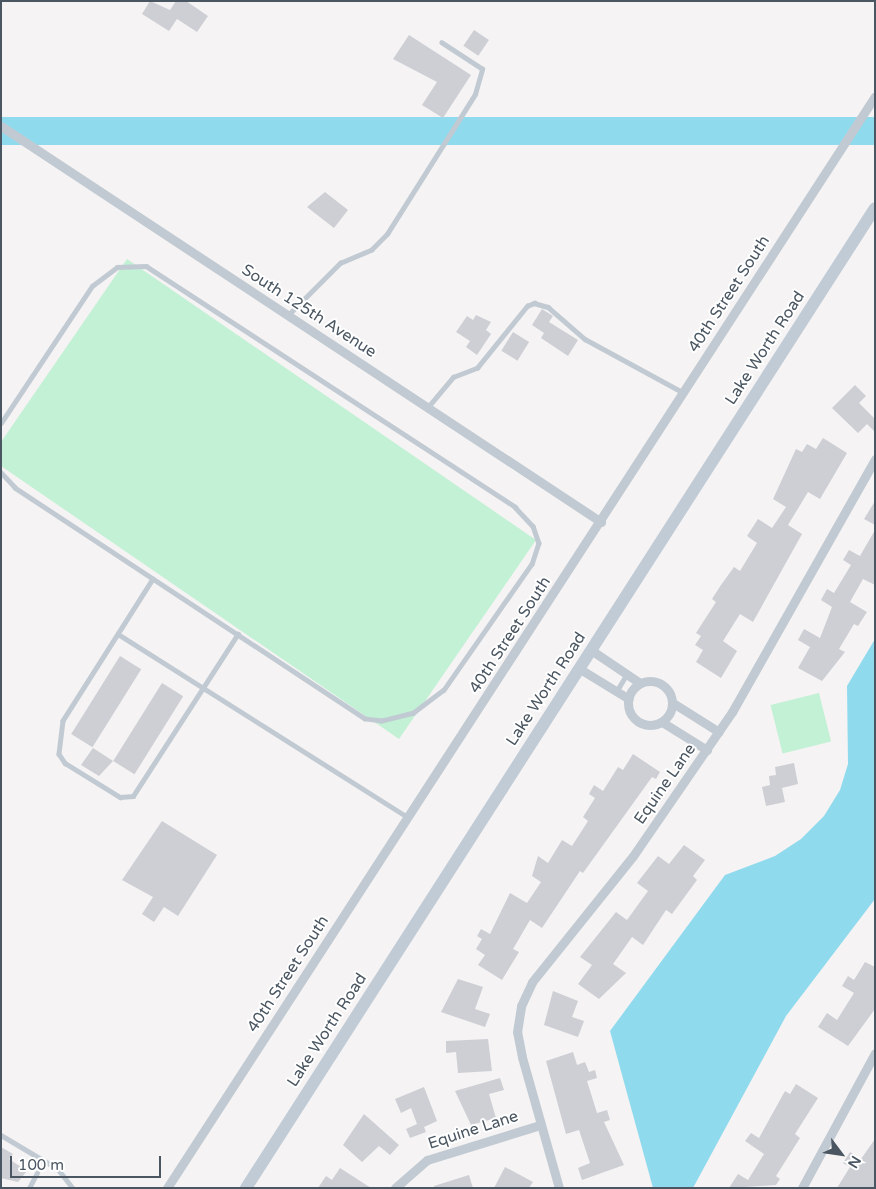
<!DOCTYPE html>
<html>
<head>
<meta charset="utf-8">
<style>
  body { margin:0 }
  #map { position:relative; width:876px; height:1189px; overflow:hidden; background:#f5f3f3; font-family:"Varela Round",sans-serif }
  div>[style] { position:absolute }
  .green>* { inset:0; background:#c3f1d5; transform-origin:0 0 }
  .water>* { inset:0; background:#90daee; transform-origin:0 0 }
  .building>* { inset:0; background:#cdcfd5; transform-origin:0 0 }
  .lane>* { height:4.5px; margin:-2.25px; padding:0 2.25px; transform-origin:2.25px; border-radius:2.25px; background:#c1cad2 }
  .street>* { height:9px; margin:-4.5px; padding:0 4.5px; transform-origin:4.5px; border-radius:4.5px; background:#c1cad2 }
  .street>.ring { margin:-4.5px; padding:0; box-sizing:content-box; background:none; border:9px solid #c1cad2; border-radius:50% }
  .secondary>* { height:12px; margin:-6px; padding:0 6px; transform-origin:6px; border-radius:6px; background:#c1cbd6 }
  span { translate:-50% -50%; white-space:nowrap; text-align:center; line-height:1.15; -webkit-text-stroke:4px #fff; paint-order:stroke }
  .street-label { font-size:16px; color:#4a5661 }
  .frame { position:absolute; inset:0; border:2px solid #4a5661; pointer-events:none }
  .north { position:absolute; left:816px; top:1129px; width:50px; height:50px; -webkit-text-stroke:4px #fff; paint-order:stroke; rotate:121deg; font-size:14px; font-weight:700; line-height:20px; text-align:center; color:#4a5661 }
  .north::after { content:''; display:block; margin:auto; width:18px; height:22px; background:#4a5661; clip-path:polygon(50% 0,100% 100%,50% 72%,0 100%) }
  .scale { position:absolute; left:10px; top:1156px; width:151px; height:22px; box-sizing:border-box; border:2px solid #4a5661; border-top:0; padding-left:6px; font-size:15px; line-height:18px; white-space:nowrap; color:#4a5661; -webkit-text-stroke:4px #fff; paint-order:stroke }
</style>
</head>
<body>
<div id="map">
  <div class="green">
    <i style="clip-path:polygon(127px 259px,536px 540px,399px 739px,1px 466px,1px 442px)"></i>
    <i style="left:819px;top:693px;width:50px;height:50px;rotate:76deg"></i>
  </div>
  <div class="water">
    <i style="left:875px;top:117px;width:28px;height:1276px;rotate:90deg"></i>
    <i style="clip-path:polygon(875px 639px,875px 899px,786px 1016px,693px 1188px,653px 1188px,610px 1031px,725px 875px,775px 856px,801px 839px,824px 816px,840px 790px,848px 764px,847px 686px)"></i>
  </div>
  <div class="building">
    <i style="clip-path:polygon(150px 1px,170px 10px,176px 1px,186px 1px,208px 16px,197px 32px,177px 19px,169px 31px,142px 14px)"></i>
    <i style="left:474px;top:30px;width:18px;height:19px;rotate:34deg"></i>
    <i style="clip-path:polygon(409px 35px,471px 75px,443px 118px,422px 105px,437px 82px,393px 59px)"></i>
    <i style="clip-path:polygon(325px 192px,348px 210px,334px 228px,307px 207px)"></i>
    <i style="clip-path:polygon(542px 309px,553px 316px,549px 322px,578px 340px,568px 356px,541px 338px,544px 333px,532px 325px)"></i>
    <i style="clip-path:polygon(476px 315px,491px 322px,486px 330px,491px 334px,477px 355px,466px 347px,470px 341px,456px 332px,467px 316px,473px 320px)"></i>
    <i style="left:513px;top:332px;width:19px;height:22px;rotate:32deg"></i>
    <i style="clip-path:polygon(855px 385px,866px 396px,859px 403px,875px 419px,875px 432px,867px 424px,858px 433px,832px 408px)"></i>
    <i style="clip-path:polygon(823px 438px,847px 453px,820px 499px,808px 492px,788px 525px,802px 534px,753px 622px,740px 614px,723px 641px,737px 651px,721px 678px,696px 662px,703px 650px,695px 645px,701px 636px,696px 633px,716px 602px,712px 599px,721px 585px,734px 567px,740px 571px,757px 543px,747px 536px,758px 519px,772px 528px,786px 507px,773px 499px,796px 449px,802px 452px,807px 444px,816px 449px)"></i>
    <i style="clip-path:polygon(875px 501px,875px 525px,864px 519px)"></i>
    <i style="clip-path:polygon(875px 530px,875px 585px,863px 579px,850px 602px,867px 612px,858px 626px,854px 624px,839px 649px,845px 652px,822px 681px,798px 668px,810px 647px,798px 640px,804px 629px,820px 638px,832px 607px,821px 600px,827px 589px,834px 593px,851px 565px,843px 560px,849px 550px,860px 556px)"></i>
    <i style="left:120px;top:656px;width:25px;height:92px;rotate:32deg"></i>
    <i style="left:162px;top:683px;width:25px;height:92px;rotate:32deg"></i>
    <i style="clip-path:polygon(93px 748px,113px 761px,99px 776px,81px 765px)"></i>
    <i style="clip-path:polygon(633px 754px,660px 772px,656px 779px,652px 777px,583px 873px,580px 871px,542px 928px,530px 920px,513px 949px,519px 952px,502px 980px,478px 965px,485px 955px,476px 949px,482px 939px,477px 936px,481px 929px,490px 934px,510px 893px,527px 903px,541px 882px,532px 876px,538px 856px,548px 863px,562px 840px,572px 846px,588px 821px,583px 817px,595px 798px,589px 794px,594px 785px,603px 791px,618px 767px,623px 770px)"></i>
    <i style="clip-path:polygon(794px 763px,798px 784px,782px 788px,785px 802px,766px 806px,762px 787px,770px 785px,769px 776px,776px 775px,775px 767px)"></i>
    <i style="clip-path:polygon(162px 821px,217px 855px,178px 916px,164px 907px,154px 922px,142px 914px,153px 897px,122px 880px)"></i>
    <i style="clip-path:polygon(684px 845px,705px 860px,693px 876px,697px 880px,672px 914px,666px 910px,643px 945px,632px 937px,613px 964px,626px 973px,599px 999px,578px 984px,592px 965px,580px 957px,616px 912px,627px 920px,648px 891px,637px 883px,658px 856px,669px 864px)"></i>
    <i style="clip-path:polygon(865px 962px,875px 967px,875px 1009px,848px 1046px,818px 1027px,827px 1013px,837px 1020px,854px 993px,842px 986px,848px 976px,854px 980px)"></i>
    <i style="clip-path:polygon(458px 979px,483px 987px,475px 1009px,490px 1014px,485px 1027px,441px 1012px)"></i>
    <i style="clip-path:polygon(553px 991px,578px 1001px,572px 1017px,584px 1021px,578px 1037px,544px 1025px)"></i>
    <i style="clip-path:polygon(488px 1039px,492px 1071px,458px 1073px,456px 1052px,446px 1053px,446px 1041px)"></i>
    <i style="clip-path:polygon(573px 1052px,577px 1065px,585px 1062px,589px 1072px,595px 1070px,597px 1078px,587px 1081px,597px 1113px,607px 1110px,610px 1120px,604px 1122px,624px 1165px,582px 1180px,578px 1168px,590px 1163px,579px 1130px,566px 1134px,546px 1061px)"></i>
    <i style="clip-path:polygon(500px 1078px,504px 1090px,489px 1094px,496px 1118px,471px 1125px,455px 1091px)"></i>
    <i style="clip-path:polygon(796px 1084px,818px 1098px,795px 1134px,800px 1138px,776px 1176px,780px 1179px,776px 1185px,729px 1188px,738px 1174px,748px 1180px,764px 1154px,745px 1141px,751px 1133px,759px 1138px,785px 1091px,790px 1094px)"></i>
    <i style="clip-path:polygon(424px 1087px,437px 1121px,424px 1127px,426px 1132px,410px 1138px,406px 1129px,417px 1124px,411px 1108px,401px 1113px,395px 1099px)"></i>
    <i style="clip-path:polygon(364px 1114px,399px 1145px,390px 1155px,379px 1146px,362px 1162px,343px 1145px)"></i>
    <i style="clip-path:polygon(875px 1139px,875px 1188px,837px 1188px,850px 1167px,843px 1163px,850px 1152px,861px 1159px)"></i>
    <i style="clip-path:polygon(1px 1147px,13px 1154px,9px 1159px,27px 1171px,18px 1182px,1px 1178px)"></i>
    <i style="clip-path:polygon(505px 1167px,533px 1182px,529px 1188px,494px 1188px)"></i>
    <i style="clip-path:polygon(340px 1168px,371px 1188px,318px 1188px,326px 1176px,332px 1180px)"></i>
    <i style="clip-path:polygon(469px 1175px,473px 1188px,434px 1188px,434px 1186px)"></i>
  </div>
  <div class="lane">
    <i style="left:288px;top:315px;width:74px;rotate:-45deg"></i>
    <i style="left:340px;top:263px;width:34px;rotate:-23deg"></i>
    <i style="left:371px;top:250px;width:23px;rotate:-45deg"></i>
    <i style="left:387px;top:234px;width:165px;rotate:-57.8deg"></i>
    <i style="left:475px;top:94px;width:26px;rotate:-74deg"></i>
    <i style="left:482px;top:69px;width:48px;rotate:-147deg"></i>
    <i style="left:428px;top:407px;width:39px;rotate:-50deg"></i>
    <i style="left:453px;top:377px;width:26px;rotate:-21deg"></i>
    <i style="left:477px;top:368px;width:80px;rotate:-51.1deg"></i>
    <i style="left:527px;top:306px;width:8px;rotate:-23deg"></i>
    <i style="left:534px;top:303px;width:15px;rotate:16deg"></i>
    <i style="left:548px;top:307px;width:49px;rotate:40.9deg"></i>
    <i style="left:585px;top:339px;width:113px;rotate:28.6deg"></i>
    <i style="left:1px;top:423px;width:164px;rotate:-56.4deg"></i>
    <i style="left:92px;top:286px;width:31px;rotate:-37deg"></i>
    <i style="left:117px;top:267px;width:29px;rotate:-2deg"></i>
    <i style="left:146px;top:266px;width:441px;rotate:33.1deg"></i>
    <i style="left:515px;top:507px;width:26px;rotate:47deg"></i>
    <i style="left:533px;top:526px;width:18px;rotate:71deg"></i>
    <i style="left:539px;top:543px;width:22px;rotate:108deg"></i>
    <i style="left:532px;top:564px;width:154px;rotate:124.9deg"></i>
    <i style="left:444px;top:690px;width:38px;rotate:143deg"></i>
    <i style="left:414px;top:713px;width:33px;rotate:166deg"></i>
    <i style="left:382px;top:721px;width:17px;rotate:-173deg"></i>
    <i style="left:365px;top:719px;width:419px;rotate:-146.6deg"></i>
    <i style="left:15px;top:488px;width:21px;rotate:-133deg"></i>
    <i style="left:153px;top:579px;width:168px;rotate:122.4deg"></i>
    <i style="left:63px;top:721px;width:33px;rotate:97deg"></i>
    <i style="left:59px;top:754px;width:11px;rotate:56deg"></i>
    <i style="left:65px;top:763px;width:65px;rotate:31.7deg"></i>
    <i style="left:120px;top:797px;width:13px;rotate:-4deg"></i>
    <i style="left:133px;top:796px;width:193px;rotate:-57.1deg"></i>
    <i style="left:118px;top:634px;width:343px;rotate:32.3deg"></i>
    <i style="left:616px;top:692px;width:21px;rotate:-59deg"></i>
    <i style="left:1px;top:1135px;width:66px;rotate:30.8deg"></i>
    <i style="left:58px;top:1169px;width:24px;rotate:52deg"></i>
    <i style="left:29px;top:1188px;width:17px;rotate:-62deg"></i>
  </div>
  <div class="street">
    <i style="left:1px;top:126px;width:719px;rotate:33.42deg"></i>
    <i style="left:591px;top:650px;width:59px;rotate:34deg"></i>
    <i style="left:580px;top:669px;width:57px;rotate:31.5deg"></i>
    <i class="ring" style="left:628px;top:681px;width:35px;height:35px"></i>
    <i style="left:673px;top:703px;width:54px;rotate:32.2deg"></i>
    <i style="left:662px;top:722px;width:53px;rotate:31.9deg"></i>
    <i style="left:167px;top:1188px;width:1301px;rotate:-57.04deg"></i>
    <i style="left:395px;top:1188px;width:43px;rotate:-41.2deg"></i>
    <i style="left:427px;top:1160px;width:118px;rotate:-17.2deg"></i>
    <i style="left:559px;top:1188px;width:136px;rotate:-105.8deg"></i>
    <i style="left:522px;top:1057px;width:25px;rotate:-101deg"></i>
    <i style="left:517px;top:1032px;width:26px;rotate:-81deg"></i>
    <i style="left:521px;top:1006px;width:26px;rotate:-65deg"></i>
    <i style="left:532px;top:982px;width:161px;rotate:-51.3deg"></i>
    <i style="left:633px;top:856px;width:175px;rotate:-55.5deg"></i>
    <i style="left:732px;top:712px;width:291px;rotate:-60.5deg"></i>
    <i style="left:802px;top:1188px;width:153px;rotate:-61.6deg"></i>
  </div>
  <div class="secondary">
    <i style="left:246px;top:1188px;width:1164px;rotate:-57.31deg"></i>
  </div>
  <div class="street-label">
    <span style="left:729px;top:294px;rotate:-57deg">40th Street South</span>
    <span style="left:309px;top:311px;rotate:33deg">South 125th Avenue</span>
    <span style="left:765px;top:348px;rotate:-57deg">Lake Worth Road</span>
    <span style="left:510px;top:635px;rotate:-57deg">40th Street South</span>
    <span style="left:546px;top:689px;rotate:-57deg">Lake Worth Road</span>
    <span style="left:665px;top:784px;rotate:-55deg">Equine Lane</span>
    <span style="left:288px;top:974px;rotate:-57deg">40th Street South</span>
    <span style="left:327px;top:1030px;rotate:-57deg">Lake Worth Road</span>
    <span style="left:473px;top:1130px;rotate:-18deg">Equine Lane</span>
  </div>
  <div class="frame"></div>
  <div class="north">N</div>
  <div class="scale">100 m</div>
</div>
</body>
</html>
